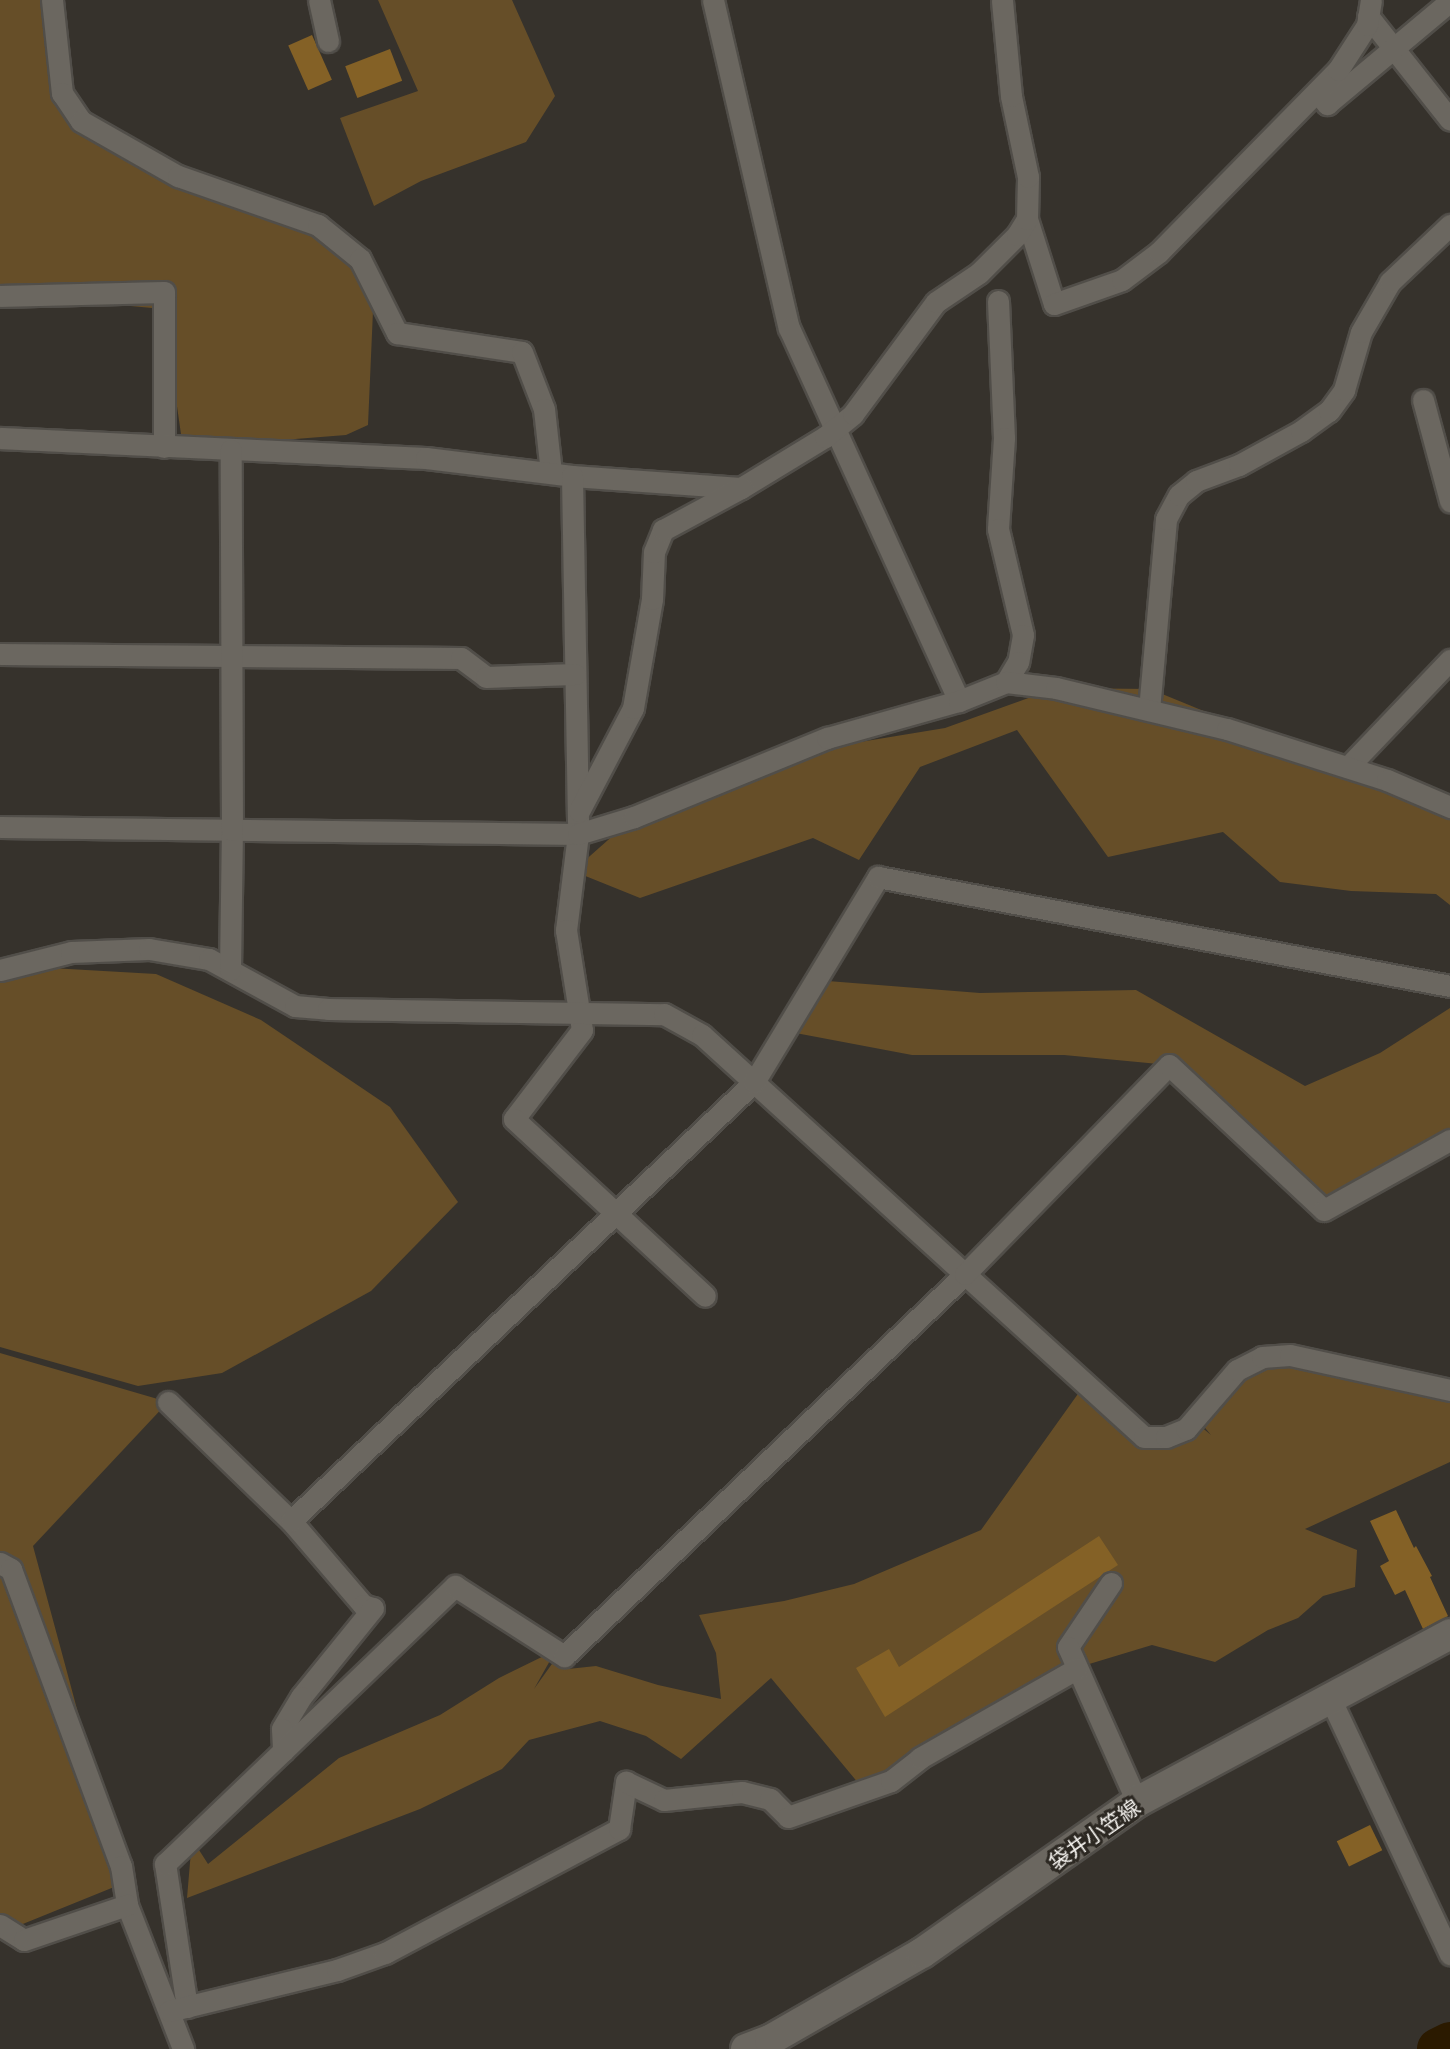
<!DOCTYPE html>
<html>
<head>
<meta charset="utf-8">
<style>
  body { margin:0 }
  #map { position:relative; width:1450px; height:2049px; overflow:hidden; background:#36322c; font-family:"Golos Text","Noto Sans JP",sans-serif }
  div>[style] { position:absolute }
  .green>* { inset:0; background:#664e28 }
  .river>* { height:42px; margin:-21px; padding:0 21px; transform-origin:21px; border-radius:21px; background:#2b1a00 }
  .building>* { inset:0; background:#846126; transform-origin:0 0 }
  .roads { filter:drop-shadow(2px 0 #514e49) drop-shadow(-2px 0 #514e49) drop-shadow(0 2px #514e49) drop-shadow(0 -2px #514e49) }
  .street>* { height:21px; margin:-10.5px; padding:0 10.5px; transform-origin:10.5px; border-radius:10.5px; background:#6b6760 }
  .secondary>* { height:30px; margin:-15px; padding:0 15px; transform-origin:15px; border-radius:15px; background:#6b6760 }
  span { translate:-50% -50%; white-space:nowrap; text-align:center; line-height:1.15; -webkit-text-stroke:6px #2c2822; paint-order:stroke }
  .street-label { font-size:21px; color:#f5f3ef }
</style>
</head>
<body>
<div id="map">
  <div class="green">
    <i style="clip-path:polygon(0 0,52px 0,60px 79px,81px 121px,136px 152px,318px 225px,374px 288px,368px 425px,346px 435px,183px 448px,163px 309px,0 294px)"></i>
    <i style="clip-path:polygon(378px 0,512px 0,555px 96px,526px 142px,421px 181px,374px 206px,340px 118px,418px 91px)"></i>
    <i style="clip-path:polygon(1056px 688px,1150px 689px,1450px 812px,1450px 905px,1436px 894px,1351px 891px,1280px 882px,1223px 832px,1108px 857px,1017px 730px,920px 767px,859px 860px,813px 838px,640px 898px,573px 871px,634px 817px,787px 754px,945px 728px)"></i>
    <i style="clip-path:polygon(16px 966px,156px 974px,261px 1020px,390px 1107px,458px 1202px,371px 1291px,222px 1373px,138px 1386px,0 1347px,0 968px)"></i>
    <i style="clip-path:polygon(815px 980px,980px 993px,1136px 990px,1305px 1086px,1380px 1053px,1450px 1008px,1450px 1140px,1324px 1210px,1169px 1065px,1064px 1055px,912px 1055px,785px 1031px)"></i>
    <i style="clip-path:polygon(0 1353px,168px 1402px,33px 1546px,124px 1883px,8px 1930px,0 1915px)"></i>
    <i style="clip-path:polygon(1290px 1355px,1450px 1390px,1450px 1462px,1305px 1529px,1357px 1550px,1355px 1587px,1323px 1596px,1298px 1618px,1268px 1630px,1215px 1662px,1152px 1645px,1076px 1668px,864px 1790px,771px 1678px,681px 1759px,646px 1736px,600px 1721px,529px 1740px,502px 1769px,420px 1809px,187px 1898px,192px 1839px,208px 1864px,339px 1758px,440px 1715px,499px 1678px,556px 1650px,534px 1689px,559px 1654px,568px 1669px,596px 1666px,658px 1685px,721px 1699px,716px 1653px,699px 1615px,784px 1601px,854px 1584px,981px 1530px,1085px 1384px,1144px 1437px,1193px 1420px,1211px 1435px,1201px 1423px,1234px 1375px)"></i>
  </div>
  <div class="river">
    <i style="left:1438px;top:2049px;width:13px;rotate:-27deg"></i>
  </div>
  <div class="building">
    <i style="left:312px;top:35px;width:49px;height:26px;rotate:66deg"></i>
    <i style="left:390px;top:49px;width:34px;height:48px;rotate:69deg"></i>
    <i style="clip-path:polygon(1396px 1510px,1414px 1548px,1416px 1546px,1432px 1576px,1430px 1577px,1448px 1616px,1423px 1629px,1405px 1590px,1395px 1595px,1380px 1566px,1389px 1561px,1370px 1521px)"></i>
    <i style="clip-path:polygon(1099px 1536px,1118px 1565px,885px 1717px,856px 1668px,889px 1649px,899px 1667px)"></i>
    <i style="left:1370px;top:1825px;width:28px;height:37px;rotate:64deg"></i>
  </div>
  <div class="roads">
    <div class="street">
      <i style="left:52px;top:0;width:94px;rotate:83.9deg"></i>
      <i style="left:62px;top:93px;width:34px;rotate:56deg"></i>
      <i style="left:81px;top:121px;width:112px;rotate:29.6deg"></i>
      <i style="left:178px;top:176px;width:148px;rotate:19.3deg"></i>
      <i style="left:318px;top:225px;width:54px;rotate:39deg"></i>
      <i style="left:360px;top:259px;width:83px;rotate:63.4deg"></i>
      <i style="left:397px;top:333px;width:126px;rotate:8.6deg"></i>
      <i style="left:522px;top:352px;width:61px;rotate:68.9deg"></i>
      <i style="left:544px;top:409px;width:63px;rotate:83.7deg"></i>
      <i style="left:319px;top:0;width:42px;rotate:77.6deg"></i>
      <i style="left:713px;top:0;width:337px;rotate:77deg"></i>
      <i style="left:789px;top:328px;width:410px;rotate:65.5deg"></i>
      <i style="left:1368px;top:16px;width:132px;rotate:51.7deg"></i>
      <i style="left:1317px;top:92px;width:16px;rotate:50deg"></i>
      <i style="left:1327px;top:104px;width:160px;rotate:-39.9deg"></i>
      <i style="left:1027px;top:219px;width:89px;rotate:72.4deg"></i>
      <i style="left:1054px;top:304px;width:72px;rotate:-19.4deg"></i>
      <i style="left:1122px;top:280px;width:46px;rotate:-37.1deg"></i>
      <i style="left:1159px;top:252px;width:255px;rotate:-45.5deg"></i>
      <i style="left:1338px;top:70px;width:54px;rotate:-57.2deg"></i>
      <i style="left:1367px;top:25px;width:25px;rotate:-81deg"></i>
      <i style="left:0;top:296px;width:164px;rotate:-1.4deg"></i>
      <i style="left:164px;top:292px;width:155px;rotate:90deg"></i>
      <i style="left:998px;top:301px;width:137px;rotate:87.5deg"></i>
      <i style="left:1004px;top:438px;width:91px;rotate:93.8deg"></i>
      <i style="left:998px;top:529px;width:109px;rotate:76.7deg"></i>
      <i style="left:1023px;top:635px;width:27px;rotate:100deg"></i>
      <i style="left:1018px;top:662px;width:23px;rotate:121deg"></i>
      <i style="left:1423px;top:400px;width:105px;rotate:75deg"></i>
      <i style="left:0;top:438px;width:426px;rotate:2.7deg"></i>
      <i style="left:426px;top:458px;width:147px;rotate:7deg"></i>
      <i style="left:572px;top:476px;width:169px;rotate:4.1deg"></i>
      <i style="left:741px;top:488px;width:98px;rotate:-31.3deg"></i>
      <i style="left:825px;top:437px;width:36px;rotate:-39deg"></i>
      <i style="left:853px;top:414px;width:139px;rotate:-53.5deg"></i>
      <i style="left:936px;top:302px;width:52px;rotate:-34deg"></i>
      <i style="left:979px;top:273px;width:54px;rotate:-45deg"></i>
      <i style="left:1017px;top:235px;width:19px;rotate:-58deg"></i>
      <i style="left:1027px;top:219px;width:42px;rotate:-88.6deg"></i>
      <i style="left:1028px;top:177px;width:83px;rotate:-101.9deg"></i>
      <i style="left:1011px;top:96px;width:96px;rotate:-95.4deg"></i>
      <i style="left:572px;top:476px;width:358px;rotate:89deg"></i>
      <i style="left:578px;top:834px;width:97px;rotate:97.1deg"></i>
      <i style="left:566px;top:930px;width:101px;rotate:80.9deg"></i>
      <i style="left:582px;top:1030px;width:112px;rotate:127.4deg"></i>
      <i style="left:514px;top:1119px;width:260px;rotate:42.8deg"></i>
      <i style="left:0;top:654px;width:461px;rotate:0.5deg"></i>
      <i style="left:461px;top:658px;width:31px;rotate:37deg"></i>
      <i style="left:486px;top:677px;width:89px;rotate:-1.9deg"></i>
      <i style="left:1149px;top:710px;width:192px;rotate:-84.9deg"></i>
      <i style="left:1166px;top:519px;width:27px;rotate:-62deg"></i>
      <i style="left:1179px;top:495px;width:22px;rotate:-39deg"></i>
      <i style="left:1196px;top:481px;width:46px;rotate:-20.4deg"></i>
      <i style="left:1239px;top:465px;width:71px;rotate:-28.7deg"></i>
      <i style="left:1301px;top:431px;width:34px;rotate:-36deg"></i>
      <i style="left:1329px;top:411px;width:26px;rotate:-54deg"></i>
      <i style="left:1344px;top:390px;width:60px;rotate:-73.7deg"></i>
      <i style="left:1361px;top:332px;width:58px;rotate:-59.9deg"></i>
      <i style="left:1390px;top:282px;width:83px;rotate:-43.5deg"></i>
      <i style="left:1348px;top:767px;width:148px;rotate:-46.4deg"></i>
      <i style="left:579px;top:811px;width:116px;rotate:-62.3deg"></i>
      <i style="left:633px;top:708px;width:111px;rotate:-80.1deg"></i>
      <i style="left:652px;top:599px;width:47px;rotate:-87.6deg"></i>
      <i style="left:654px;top:552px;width:24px;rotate:-68deg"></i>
      <i style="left:663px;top:530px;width:89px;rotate:-28.3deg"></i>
      <i style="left:0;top:827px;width:578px;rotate:0.69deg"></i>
      <i style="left:578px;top:834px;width:59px;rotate:-16.9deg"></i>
      <i style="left:634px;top:817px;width:209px;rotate:-22.3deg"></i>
      <i style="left:827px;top:738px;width:137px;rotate:-15.7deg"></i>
      <i style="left:959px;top:701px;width:51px;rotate:-22deg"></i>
      <i style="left:1006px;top:682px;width:50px;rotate:6.8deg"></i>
      <i style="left:1056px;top:688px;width:176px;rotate:13.5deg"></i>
      <i style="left:1227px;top:729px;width:168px;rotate:17.7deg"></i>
      <i style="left:1387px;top:780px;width:69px;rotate:23.2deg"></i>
      <i style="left:0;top:970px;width:73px;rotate:-14.2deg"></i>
      <i style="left:71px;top:952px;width:78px;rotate:-2.2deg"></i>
      <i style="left:149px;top:949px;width:61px;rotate:9.5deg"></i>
      <i style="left:209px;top:959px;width:98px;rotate:28.7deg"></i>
      <i style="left:295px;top:1006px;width:33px;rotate:5deg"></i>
      <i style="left:328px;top:1009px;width:336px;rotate:0.9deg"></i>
      <i style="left:664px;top:1014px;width:43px;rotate:28.9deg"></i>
      <i style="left:702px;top:1035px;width:597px;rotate:42.29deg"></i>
      <i style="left:1144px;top:1437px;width:22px"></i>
      <i style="left:1166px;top:1437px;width:22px;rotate:-22deg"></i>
      <i style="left:1186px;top:1429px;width:78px;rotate:-49.2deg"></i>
      <i style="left:1237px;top:1370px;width:28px;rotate:-27deg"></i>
      <i style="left:1262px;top:1357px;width:28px;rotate:-4deg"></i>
      <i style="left:1290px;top:1355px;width:164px;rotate:12.3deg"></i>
      <i style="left:230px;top:970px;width:140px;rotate:-89.2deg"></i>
      <i style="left:232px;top:830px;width:380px;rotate:-90.2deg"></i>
      <i style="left:168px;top:1402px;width:171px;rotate:44.1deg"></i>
      <i style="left:291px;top:1521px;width:111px;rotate:49.4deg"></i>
      <i style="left:363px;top:1605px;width:10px;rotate:17deg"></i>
      <i style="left:373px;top:1608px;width:114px;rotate:129deg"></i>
      <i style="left:301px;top:1697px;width:37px;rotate:121deg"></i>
      <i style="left:282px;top:1729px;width:22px;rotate:87deg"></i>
      <i style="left:291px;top:1521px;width:638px;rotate:-43.48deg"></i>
      <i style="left:754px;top:1082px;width:240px;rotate:-58.8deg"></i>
      <i style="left:878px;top:877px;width:582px;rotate:10.79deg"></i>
      <i style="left:0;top:1563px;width:13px;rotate:29deg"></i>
      <i style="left:11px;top:1569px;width:317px;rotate:69.7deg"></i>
      <i style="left:121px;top:1866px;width:39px;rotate:81deg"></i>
      <i style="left:127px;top:1905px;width:155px;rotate:68.7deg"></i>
      <i style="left:1111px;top:1583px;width:77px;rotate:123.9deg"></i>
      <i style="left:1068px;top:1647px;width:170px;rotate:66deg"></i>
      <i style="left:1330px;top:1698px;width:283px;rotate:64.9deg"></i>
      <i style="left:0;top:1925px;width:28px;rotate:32deg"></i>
      <i style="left:24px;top:1940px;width:109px;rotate:-18.8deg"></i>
      <i style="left:187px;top:2007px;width:145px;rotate:-98.7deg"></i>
      <i style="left:165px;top:1864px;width:402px;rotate:-43.8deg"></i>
      <i style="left:455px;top:1586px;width:130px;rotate:32.7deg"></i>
      <i style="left:564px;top:1656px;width:554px;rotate:-43.61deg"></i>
      <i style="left:965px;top:1274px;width:292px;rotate:-45.7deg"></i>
      <i style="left:1169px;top:1065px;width:212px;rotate:43.1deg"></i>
      <i style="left:1324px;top:1210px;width:144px;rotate:-29.1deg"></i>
      <i style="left:169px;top:2011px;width:173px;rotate:-13.7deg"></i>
      <i style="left:337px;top:1970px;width:51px;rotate:-19.5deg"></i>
      <i style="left:385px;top:1953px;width:265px;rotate:-27.9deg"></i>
      <i style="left:619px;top:1829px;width:48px;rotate:-81.5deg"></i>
      <i style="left:626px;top:1782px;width:42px;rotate:25.3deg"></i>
      <i style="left:664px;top:1800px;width:78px;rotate:-5.9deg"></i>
      <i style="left:742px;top:1792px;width:29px;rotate:14deg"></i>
      <i style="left:770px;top:1799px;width:25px;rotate:45deg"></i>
      <i style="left:788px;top:1817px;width:109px;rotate:-19.3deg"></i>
      <i style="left:891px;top:1781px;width:37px;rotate:-38deg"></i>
      <i style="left:920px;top:1758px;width:180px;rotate:-29.7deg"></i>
    </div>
    <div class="secondary">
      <i style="left:746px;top:2049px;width:26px;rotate:-21deg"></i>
      <i style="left:770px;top:2040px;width:175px;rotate:-29.8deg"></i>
      <i style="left:922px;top:1953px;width:263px;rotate:-35.1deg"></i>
      <i style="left:1137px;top:1802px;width:355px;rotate:-28.2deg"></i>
    </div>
  </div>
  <div class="street-label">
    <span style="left:1094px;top:1834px;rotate:-35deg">袋井小笠線</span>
  </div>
</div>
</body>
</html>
